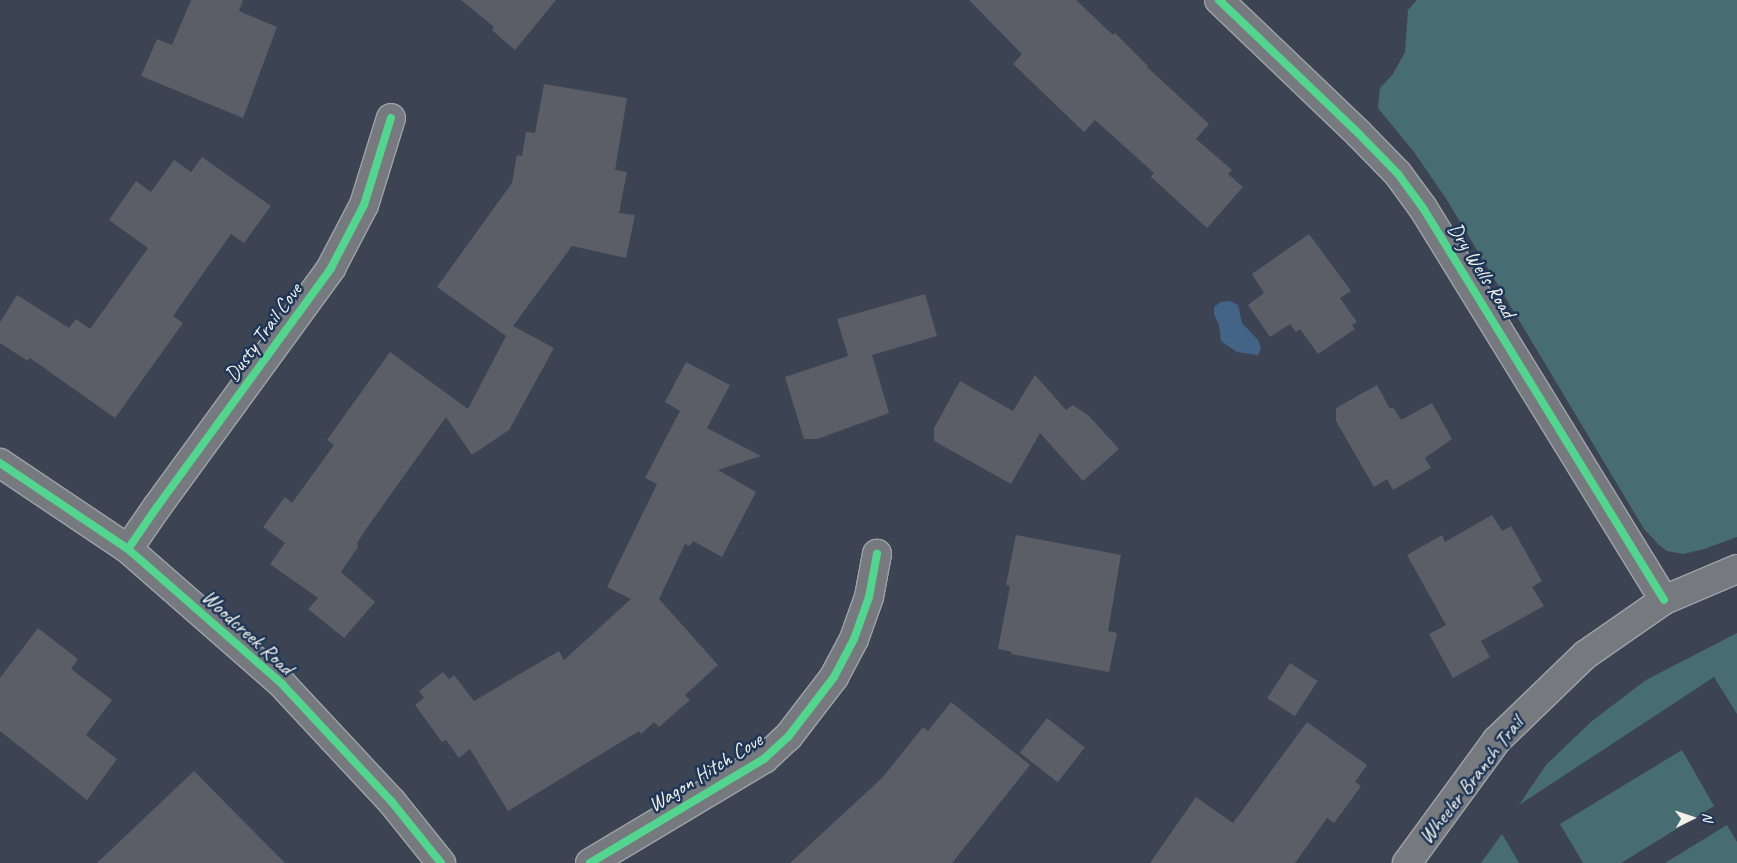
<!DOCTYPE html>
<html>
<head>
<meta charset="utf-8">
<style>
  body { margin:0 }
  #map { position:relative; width:1737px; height:863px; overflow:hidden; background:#3c4454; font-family:Caveat,sans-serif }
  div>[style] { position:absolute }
  .green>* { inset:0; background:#476c71 }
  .water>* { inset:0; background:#446487 }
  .building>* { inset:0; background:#5b5d67; transform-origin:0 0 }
  .roads { filter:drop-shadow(1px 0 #9fa2a8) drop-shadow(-1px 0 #9fa2a8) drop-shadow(0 1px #9fa2a8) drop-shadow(0 -1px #9fa2a8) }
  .minor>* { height:28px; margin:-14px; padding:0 14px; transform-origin:14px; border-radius:14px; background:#767a7f }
  .cycleway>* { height:8px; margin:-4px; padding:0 4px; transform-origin:4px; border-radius:4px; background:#53d58f }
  span { translate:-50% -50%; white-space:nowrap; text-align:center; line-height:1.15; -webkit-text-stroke:5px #1d3557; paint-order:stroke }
  .street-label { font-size:21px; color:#f4f1e8 }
  .north { position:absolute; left:1667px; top:793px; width:50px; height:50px; -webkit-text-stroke:4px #1d3557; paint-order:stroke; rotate:86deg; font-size:14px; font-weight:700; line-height:20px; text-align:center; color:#f4f1e8 }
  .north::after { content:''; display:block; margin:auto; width:18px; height:22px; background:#f4f1e8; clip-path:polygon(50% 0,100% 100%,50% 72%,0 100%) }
</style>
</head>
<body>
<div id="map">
  <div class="green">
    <i style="clip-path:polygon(1417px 0,1737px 0,1737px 537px,1704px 549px,1683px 554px,1667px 551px,1659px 545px,1644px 529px,1447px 200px,1414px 152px,1378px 108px,1380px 88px,1393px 74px,1405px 52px,1408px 10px)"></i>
    <i style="clip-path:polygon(1737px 633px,1737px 714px,1714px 677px,1519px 805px,1546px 765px,1592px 721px,1646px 680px)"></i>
    <i style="clip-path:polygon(1682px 750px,1714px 806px,1621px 863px,1583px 863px,1560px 824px)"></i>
    <i style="clip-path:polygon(1727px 825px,1737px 842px,1737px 863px,1665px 863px)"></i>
    <i style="clip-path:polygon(1502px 834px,1519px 863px,1481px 863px)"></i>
  </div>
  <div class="water">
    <i style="clip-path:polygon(1230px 301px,1238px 305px,1242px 323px,1258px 340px,1261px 349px,1258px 355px,1237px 352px,1221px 341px,1219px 325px,1214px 314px,1214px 307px,1221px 302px)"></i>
  </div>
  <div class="building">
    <i style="clip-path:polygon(191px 0,243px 0,239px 11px,277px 27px,243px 118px,141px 76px,157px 39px,172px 45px)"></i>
    <i style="clip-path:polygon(461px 0,556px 0,515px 50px,492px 30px,494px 27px)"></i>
    <i style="clip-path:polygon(969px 0,1076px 0,1113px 35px,1115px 33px,1148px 66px,1147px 67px,1209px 124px,1196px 139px,1232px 170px,1228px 174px,1243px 187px,1207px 228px,1151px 177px,1154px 173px,1095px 120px,1084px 132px,1013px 64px,1022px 54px)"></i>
    <i style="clip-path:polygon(544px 84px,627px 98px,615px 170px,627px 172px,619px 213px,635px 215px,626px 258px,572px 246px,513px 326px,554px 348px,509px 430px,472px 455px,446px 417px,366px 529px,357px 543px,358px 547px,341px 572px,375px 602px,344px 638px,308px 609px,318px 598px,270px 564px,285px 543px,263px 527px,285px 497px,292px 503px,334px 445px,327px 440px,390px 352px,468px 409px,506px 336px,437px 287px,512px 183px,517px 155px,522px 156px,526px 132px,535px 133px)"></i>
    <i style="clip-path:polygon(202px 157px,271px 206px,244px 243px,231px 234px,173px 316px,183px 323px,115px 418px,30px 358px,28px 361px,0 343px,0 322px,17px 295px,69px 328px,76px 319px,90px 329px,148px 248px,109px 220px,136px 181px,151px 192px,174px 160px,191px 172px)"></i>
    <i style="clip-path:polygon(1309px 234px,1351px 291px,1340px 298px,1357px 322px,1352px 325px,1355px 329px,1318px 354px,1300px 329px,1296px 332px,1290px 324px,1270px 337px,1248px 305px,1264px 293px,1252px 274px)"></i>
    <i style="clip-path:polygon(925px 294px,937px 336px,872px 355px,889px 413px,817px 439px,804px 439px,785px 377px,848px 356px,837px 319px)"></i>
    <i style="clip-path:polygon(686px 362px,730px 385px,707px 428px,761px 456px,718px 470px,756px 492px,722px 557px,693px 541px,690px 546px,685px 544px,659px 599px,718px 665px,685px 695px,690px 700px,659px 727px,654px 722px,641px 734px,639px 731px,508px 811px,470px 749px,459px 758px,446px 740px,442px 742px,415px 705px,424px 698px,419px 691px,443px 672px,449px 679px,454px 675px,474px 701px,559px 651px,564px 660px,631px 599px,607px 587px,657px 484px,645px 478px,680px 411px,665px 402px)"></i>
    <i style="clip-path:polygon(1035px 375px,1066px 410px,1073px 405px,1089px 416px,1119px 449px,1083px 481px,1040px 433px,1011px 484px,934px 441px,934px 428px,960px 381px,1013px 411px)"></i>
    <i style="clip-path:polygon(1377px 385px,1390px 409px,1393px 407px,1401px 420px,1432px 403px,1452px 439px,1425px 458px,1431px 468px,1393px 490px,1387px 479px,1374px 487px,1336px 421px,1336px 408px)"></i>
    <i style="clip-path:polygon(1492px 515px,1502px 531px,1511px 526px,1542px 581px,1532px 587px,1544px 606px,1481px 641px,1490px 657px,1453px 678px,1429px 634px,1446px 625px,1407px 555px,1442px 535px,1445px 542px)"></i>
    <i style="clip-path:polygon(1016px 535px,1121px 555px,1108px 631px,1117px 633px,1109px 672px,1011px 654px,1012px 652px,998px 649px,1010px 586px,1006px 585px)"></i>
    <i style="clip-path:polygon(38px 628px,78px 659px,71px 669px,112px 700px,86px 735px,117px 759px,87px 800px,0 731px,0 678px)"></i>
    <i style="left:1290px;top:663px;width:33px;height:42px;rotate:33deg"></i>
    <i style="clip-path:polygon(951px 702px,1030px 765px,952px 863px,790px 863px,882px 778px,923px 727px,928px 731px)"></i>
    <i style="left:1047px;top:718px;width:48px;height:44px;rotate:38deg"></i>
    <i style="clip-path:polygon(1307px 722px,1367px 765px,1355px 782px,1361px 786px,1343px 811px,1334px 823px,1327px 818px,1295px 863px,1150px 863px,1196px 797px,1233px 823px)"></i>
    <i style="clip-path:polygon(194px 771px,285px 863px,97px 863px)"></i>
  </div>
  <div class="roads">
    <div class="minor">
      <i style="left:1219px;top:0;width:194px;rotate:43.7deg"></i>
      <i style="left:1359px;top:134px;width:56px;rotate:45.7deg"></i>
      <i style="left:1398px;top:174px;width:42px;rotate:53.7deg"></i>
      <i style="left:1423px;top:208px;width:460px;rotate:58.4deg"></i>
      <i style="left:0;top:463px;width:154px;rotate:33.9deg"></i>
      <i style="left:128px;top:549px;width:205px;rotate:41.2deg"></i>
      <i style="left:282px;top:684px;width:161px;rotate:47deg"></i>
      <i style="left:392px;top:802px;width:78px;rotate:51.2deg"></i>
      <i style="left:128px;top:549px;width:51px;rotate:-55.4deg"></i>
      <i style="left:157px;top:507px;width:296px;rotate:-53.9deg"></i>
      <i style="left:331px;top:268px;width:71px;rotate:-62.4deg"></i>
      <i style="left:364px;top:205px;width:91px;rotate:-72.8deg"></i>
      <i style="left:590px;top:863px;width:203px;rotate:-30.9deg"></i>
      <i style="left:764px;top:759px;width:33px;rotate:-43deg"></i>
      <i style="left:788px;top:737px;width:76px;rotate:-52.5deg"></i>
      <i style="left:834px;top:677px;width:43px;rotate:-62.2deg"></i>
      <i style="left:854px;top:639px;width:45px;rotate:-70.3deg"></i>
      <i style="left:869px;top:597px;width:44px;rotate:-79.5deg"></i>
      <i style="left:1407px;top:863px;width:152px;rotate:-53.8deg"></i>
      <i style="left:1497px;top:740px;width:122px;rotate:-44deg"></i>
      <i style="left:1585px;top:655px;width:96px;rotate:-34.8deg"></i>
      <i style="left:1664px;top:600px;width:79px;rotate:-23deg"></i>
    </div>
  </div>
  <div class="cycleway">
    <i style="left:1219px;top:0;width:194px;rotate:43.7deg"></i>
    <i style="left:1359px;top:134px;width:56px;rotate:45.7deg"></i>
    <i style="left:1398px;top:174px;width:42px;rotate:53.7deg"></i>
    <i style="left:1423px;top:208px;width:460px;rotate:58.4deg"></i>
    <i style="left:0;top:463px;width:154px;rotate:33.9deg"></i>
    <i style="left:128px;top:549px;width:205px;rotate:41.2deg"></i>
    <i style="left:282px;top:684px;width:161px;rotate:47deg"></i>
    <i style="left:392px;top:802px;width:78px;rotate:51.2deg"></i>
    <i style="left:128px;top:549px;width:51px;rotate:-55.4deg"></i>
    <i style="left:157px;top:507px;width:296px;rotate:-53.9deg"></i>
    <i style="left:331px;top:268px;width:71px;rotate:-62.4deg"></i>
    <i style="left:364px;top:205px;width:91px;rotate:-72.8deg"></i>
    <i style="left:590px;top:863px;width:203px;rotate:-30.9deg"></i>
    <i style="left:764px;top:759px;width:33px;rotate:-43deg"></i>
    <i style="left:788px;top:737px;width:76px;rotate:-52.5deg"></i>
    <i style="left:834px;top:677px;width:43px;rotate:-62.2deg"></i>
    <i style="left:854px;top:639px;width:45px;rotate:-70.3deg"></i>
    <i style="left:869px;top:597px;width:44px;rotate:-79.5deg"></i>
  </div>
  <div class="street-label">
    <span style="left:1482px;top:270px;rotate:58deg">Dry Wells Road</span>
    <span style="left:263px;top:332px;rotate:-54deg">Dusty Trail Cove</span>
    <span style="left:248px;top:632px;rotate:42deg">Woodcreek Road</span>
    <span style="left:705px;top:772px;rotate:-32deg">Wagon Hitch Cove</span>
    <span style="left:1471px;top:780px;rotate:-52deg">Wheeler Branch Trail</span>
  </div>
  <div class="north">N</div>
</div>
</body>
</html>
